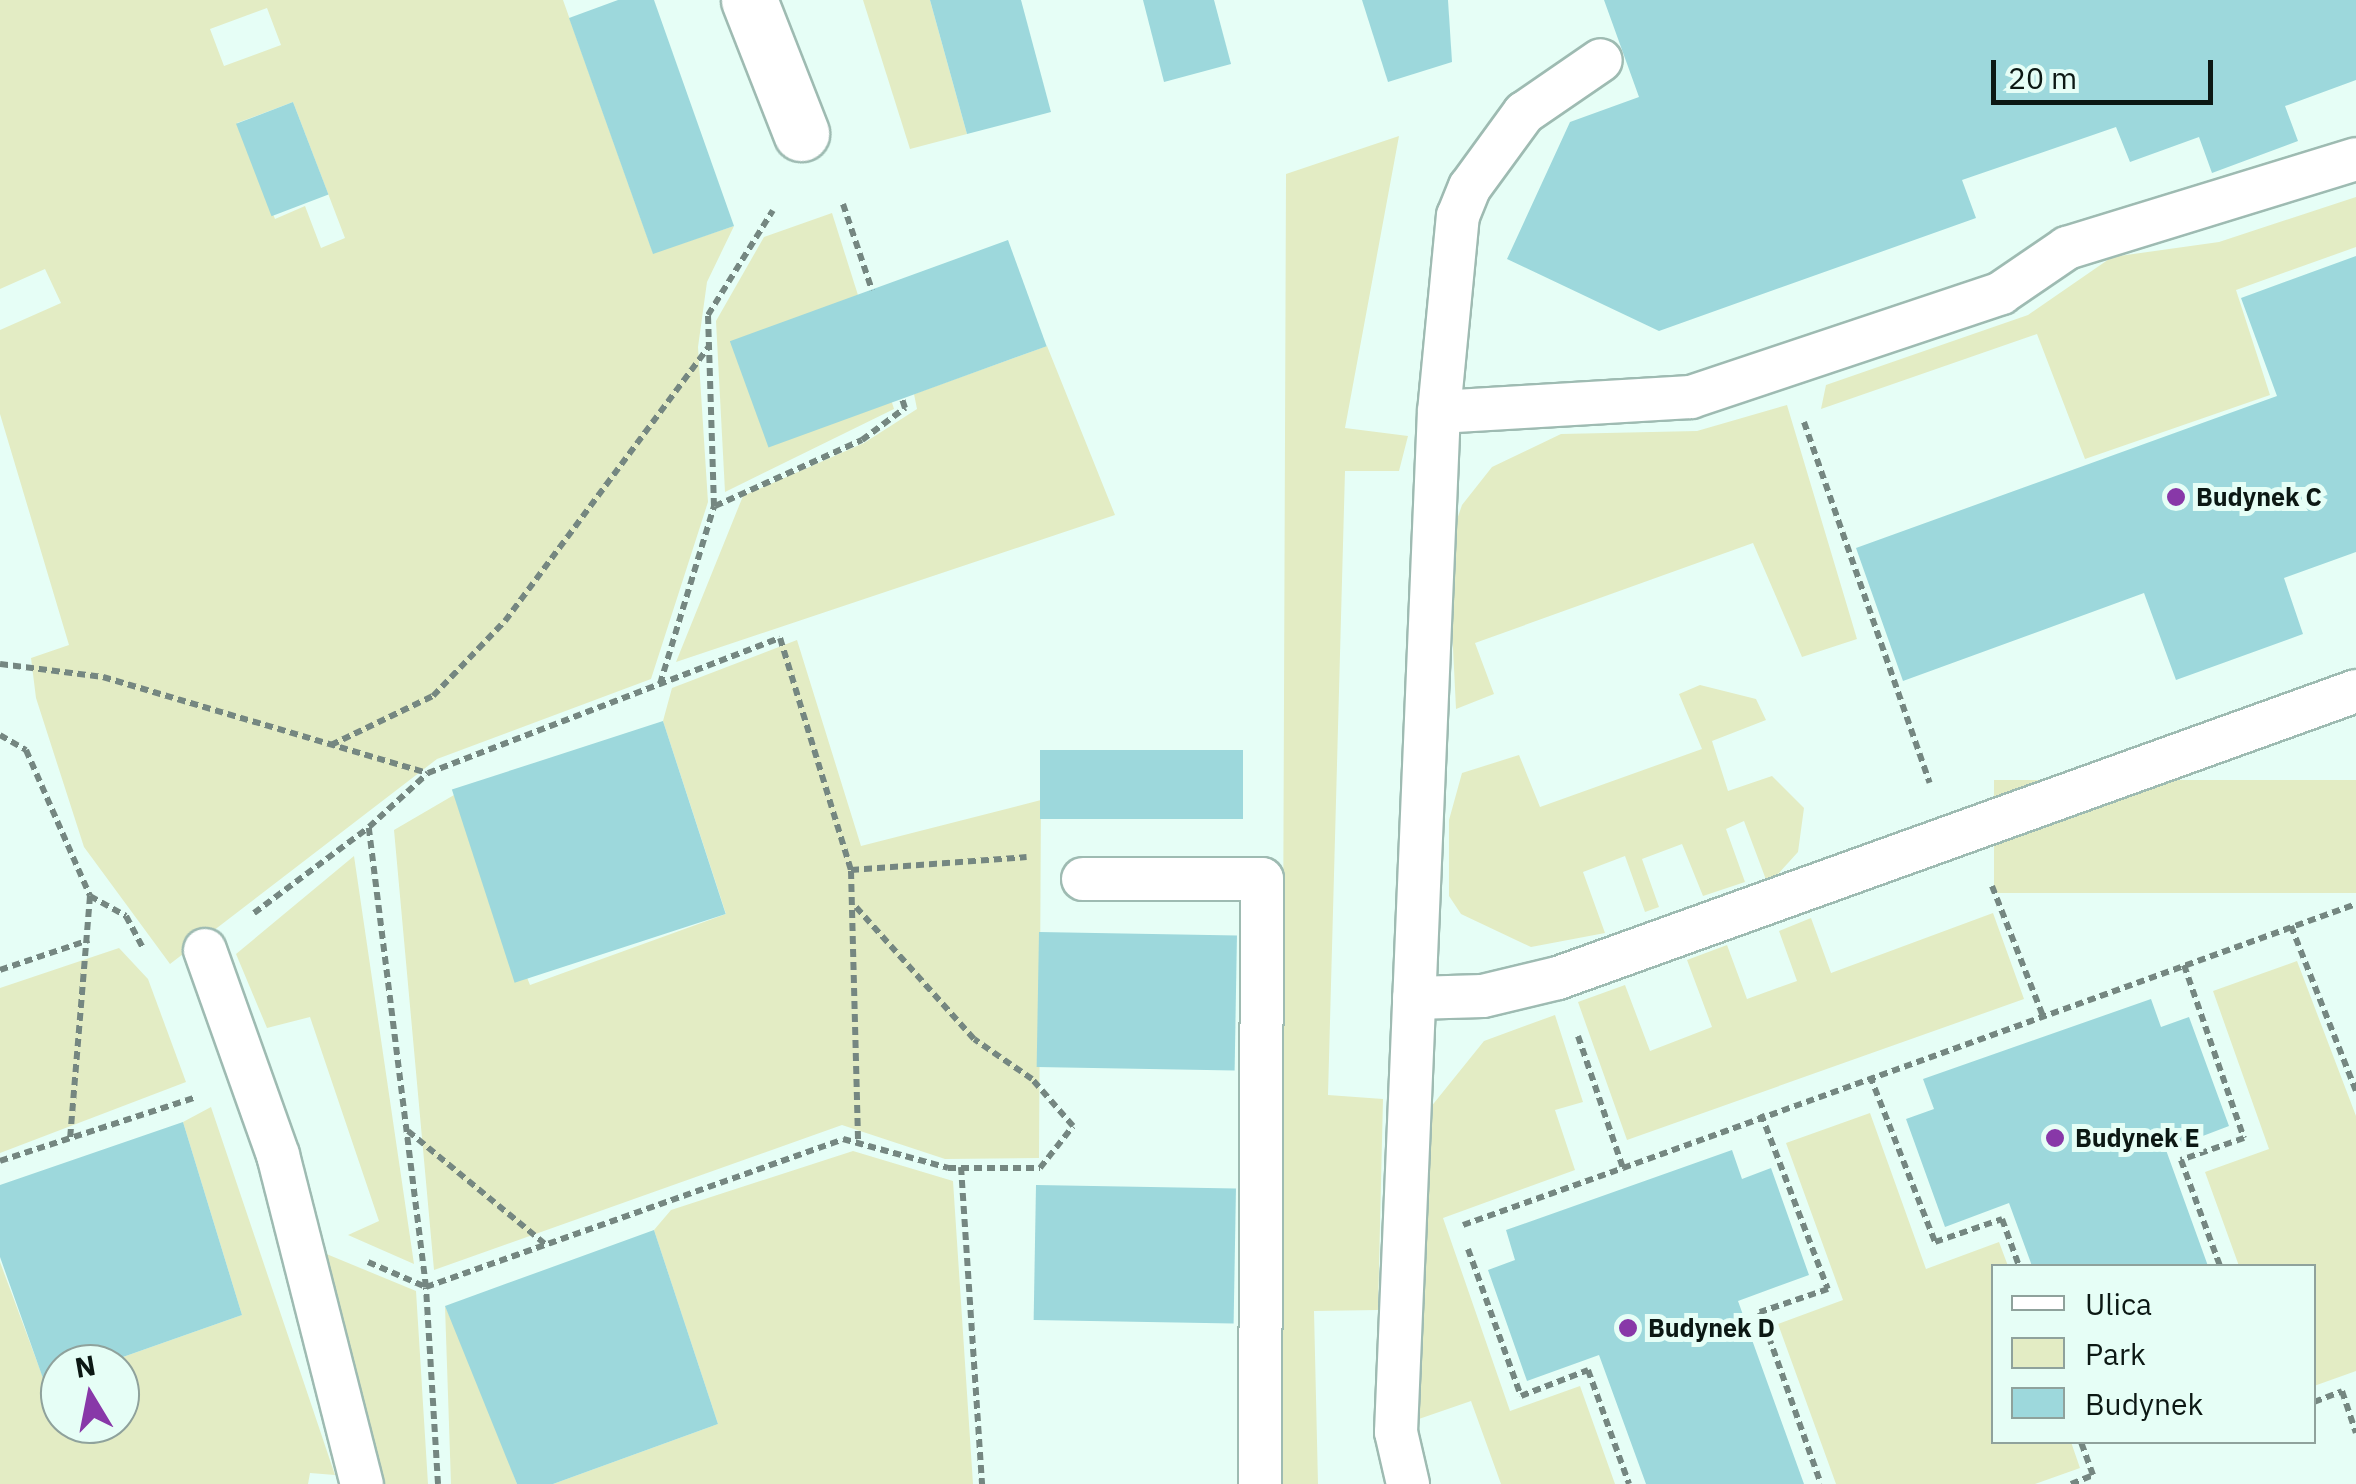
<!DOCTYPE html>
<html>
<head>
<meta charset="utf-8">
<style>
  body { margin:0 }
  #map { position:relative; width:2356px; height:1484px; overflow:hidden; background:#e6fef6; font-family:"IBM Plex Sans",sans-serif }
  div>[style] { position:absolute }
  .green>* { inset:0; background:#e3ecc4; transform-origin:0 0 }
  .building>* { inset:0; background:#9dd8dc; transform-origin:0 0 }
  .path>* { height:6px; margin-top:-3px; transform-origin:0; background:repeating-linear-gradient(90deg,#758781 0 8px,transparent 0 13px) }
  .roads { filter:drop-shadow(2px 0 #9ebbb2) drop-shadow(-2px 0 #9ebbb2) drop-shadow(0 2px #9ebbb2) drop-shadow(0 -2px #9ebbb2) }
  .service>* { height:42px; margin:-21px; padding:0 21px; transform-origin:21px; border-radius:21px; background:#fff }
  .minor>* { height:55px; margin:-27.5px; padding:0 27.5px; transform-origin:27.5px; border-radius:27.5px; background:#fff }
  .dots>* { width:28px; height:28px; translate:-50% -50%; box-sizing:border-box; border:5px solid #e6fef6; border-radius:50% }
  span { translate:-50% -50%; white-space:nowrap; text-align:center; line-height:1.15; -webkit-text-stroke:10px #e6fef6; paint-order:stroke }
  .poi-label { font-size:25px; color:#0c1814; font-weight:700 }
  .left { translate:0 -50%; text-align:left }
  .legend { position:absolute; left:1991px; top:1264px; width:325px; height:180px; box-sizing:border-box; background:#e6fef6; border:2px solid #8fa29c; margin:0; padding:12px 18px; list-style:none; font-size:30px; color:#0c1814 }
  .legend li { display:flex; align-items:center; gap:20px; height:50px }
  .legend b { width:50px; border:2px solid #8fa29c }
  .north { position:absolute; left:40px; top:1344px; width:100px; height:100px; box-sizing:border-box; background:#e6fef6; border:2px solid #8fa29c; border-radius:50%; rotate:350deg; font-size:28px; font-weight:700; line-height:40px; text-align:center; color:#0c1814 }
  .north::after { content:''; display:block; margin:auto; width:35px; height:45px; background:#8838a8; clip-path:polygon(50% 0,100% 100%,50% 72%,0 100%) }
  .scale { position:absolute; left:1991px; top:60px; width:222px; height:45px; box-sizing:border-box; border:5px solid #0c1814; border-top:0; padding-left:12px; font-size:30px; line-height:35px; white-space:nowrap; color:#0c1814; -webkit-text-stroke:8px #e6fef6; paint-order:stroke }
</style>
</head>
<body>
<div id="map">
  <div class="green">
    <i style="clip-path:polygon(evenodd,0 0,563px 0,653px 253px,734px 226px,707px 282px,698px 347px,708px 502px,651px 679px,437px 759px,170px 964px,84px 847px,36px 698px,31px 658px,69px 645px,0 414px,0 330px,61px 303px,45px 269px,0 289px,0 0,267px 8px,281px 45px,224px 66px,210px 29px,267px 8px,0 0,293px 102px,345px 238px,321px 248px,305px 206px,275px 219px,237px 123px,293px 102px)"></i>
    <i style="clip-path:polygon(863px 0,930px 0,967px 134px,910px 149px)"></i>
    <i style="clip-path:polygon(1399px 136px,1345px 428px,1408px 436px,1399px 471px,1345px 471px,1328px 1095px,1383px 1099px,1378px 1310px,1314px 1311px,1318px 1484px,1281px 1484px,1286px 174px)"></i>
    <i style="clip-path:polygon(2356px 197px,2356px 247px,2236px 290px,2270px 395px,2085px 459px,2037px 334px,1821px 409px,1826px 385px,2028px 315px,2112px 257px,2219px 242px)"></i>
    <i style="clip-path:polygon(832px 213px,894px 409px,725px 492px,716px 321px,764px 237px)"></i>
    <i style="clip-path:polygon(1047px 346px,1115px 515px,676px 662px,743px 496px,864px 443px,917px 409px,914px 394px)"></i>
    <i style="clip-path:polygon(1787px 405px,1857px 639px,1802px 657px,1753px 543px,1475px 643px,1494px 694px,1456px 709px,1448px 546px,1462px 505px,1492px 467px,1561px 434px,1697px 431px)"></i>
    <i style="clip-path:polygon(797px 640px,861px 846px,1041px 800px,1039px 1158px,945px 1159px,842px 1125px,434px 1270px,394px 830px,454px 795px,530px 985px,726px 914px,663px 721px,672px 688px)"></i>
    <i style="clip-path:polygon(1700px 685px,1756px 699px,1766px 720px,1712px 741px,1728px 791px,1772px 776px,1804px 808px,1798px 852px,1768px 885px,1744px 821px,1726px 829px,1745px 882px,1703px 896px,1682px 844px,1642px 859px,1659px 907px,1645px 912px,1625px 856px,1583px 872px,1605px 933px,1531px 947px,1461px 914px,1449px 896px,1449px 820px,1462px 773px,1519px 755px,1540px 807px,1702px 749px,1679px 694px)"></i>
    <i style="left:2356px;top:780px;width:113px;height:362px;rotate:90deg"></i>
    <i style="clip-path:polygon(354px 856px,414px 1264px,348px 1235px,379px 1221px,310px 1017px,267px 1028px,236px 954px)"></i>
    <i style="clip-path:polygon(1993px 913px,2024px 999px,1627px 1140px,1578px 1002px,1625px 985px,1650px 1051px,1712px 1027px,1687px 960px,1727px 945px,1747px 999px,1797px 981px,1779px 931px,1811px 918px,1831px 973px)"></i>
    <i style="clip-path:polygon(119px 948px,148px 979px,186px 1082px,0 1153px,0 988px)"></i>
    <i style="clip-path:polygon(2297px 961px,2356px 1116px,2356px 1371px,2314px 1386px,2314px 1266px,2239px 1266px,2205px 1172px,2269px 1149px,2213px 991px)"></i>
    <i style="clip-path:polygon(1555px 1015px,1583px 1102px,1555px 1110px,1575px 1170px,1443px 1218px,1510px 1411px,1580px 1386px,1615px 1484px,1501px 1484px,1471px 1401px,1413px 1421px,1430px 1108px,1484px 1041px)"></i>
    <i style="clip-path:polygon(211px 1107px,335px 1475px,310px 1473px,308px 1484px,0 1484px,0 1262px,45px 1383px,60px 1379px,60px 1424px,120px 1424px,120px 1364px,103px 1364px,242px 1315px,183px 1122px)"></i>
    <i style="clip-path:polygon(1870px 1113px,1926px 1269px,1999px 1242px,2008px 1266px,1994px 1266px,1994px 1442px,2071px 1442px,2080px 1468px,2035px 1484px,1836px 1484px,1778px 1324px,1843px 1300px,1786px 1143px)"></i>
    <i style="clip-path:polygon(853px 1151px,953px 1181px,973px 1484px,553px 1484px,718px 1424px,654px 1230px,671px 1210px)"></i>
    <i style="clip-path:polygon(324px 1253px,416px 1291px,428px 1484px,375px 1484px)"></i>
    <i style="clip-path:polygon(445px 1306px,476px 1374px,517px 1484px,451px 1484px)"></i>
  </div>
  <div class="building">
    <i style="clip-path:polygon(618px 0,654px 0,734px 226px,653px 254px,569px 18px)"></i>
    <i style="clip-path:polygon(930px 0,1021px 0,1051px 112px,967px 134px)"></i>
    <i style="clip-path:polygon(1143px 0,1214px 0,1231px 64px,1164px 82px)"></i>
    <i style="clip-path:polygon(1362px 0,1448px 0,1452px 62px,1388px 82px)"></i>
    <i style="clip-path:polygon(1604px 0,2356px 0,2356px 80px,2285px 106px,2298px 141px,2212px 173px,2199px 137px,2130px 162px,2116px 127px,1962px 180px,1976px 218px,1659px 331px,1507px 259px,1570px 122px,1639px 97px)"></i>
    <i style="left:293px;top:102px;width:99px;height:61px;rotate:69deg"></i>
    <i style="left:1008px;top:240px;width:113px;height:296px;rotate:70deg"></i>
    <i style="clip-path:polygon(2356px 256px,2356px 552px,2284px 578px,2303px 634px,2176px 680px,2144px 593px,1903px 681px,1856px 548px,2277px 396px,2241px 298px)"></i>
    <i style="left:663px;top:721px;width:203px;height:222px;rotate:72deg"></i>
    <i style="left:1040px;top:750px;width:203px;height:69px"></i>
    <i style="left:1039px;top:932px;width:198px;height:135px;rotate:1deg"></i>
    <i style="clip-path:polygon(2151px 999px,2161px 1027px,2189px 1017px,2229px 1126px,2166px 1150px,2208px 1266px,2032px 1266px,2009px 1203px,1945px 1227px,1906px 1119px,1934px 1109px,1923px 1079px)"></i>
    <i style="clip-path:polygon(183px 1122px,242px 1315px,103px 1364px,60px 1364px,60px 1379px,45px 1384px,0 1257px,0 1185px)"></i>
    <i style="clip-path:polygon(1732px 1150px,1742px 1179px,1771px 1168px,1809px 1275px,1738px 1301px,1804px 1484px,1646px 1484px,1599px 1355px,1527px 1381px,1488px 1270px,1515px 1260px,1506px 1230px)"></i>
    <i style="left:1036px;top:1185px;width:200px;height:135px;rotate:1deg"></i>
    <i style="clip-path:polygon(654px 1230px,718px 1424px,553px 1484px,517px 1484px,445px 1306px)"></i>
  </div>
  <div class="path">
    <i style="left:843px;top:204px;width:91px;rotate:71.4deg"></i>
    <i style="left:1804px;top:422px;width:382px;rotate:70.8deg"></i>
    <i style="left:715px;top:506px;width:161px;rotate:-24.2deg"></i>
    <i style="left:862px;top:440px;width:54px;rotate:-36.7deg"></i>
    <i style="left:905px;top:408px;width:9px;rotate:-108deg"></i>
    <i style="left:0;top:664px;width:104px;rotate:7.2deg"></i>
    <i style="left:103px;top:677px;width:338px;rotate:16.5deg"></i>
    <i style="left:660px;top:684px;width:186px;rotate:-73.1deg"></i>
    <i style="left:714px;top:506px;width:191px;rotate:-91.8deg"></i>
    <i style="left:708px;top:315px;width:123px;rotate:-58.2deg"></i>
    <i style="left:0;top:735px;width:30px;rotate:30deg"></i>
    <i style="left:26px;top:750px;width:159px;rotate:66.3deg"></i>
    <i style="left:90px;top:896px;width:242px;rotate:94.7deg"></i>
    <i style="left:331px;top:745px;width:113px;rotate:-25.7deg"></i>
    <i style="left:433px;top:696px;width:104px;rotate:-46.2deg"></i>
    <i style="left:505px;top:621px;width:342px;rotate:-53.4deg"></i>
    <i style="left:851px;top:871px;width:273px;rotate:88.5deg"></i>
    <i style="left:1992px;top:886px;width:140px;rotate:68.6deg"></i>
    <i style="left:90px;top:896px;width:41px;rotate:29.1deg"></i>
    <i style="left:126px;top:916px;width:38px;rotate:62deg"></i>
    <i style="left:254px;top:913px;width:142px;rotate:-36.7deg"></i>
    <i style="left:2291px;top:926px;width:177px;rotate:68.5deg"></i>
    <i style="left:2184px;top:965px;width:183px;rotate:70.9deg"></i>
    <i style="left:2244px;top:1138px;width:67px;rotate:160.8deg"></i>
    <i style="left:2181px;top:1160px;width:113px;rotate:69.8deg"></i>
    <i style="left:0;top:970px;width:94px;rotate:-18.6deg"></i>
    <i style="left:1578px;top:1036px;width:139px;rotate:71.2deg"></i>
    <i style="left:1623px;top:1168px;width:779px;rotate:-19.81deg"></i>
    <i style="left:1870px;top:1076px;width:178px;rotate:68.6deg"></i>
    <i style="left:1935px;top:1242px;width:71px;rotate:-18.9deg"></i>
    <i style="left:2002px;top:1219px;width:50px;rotate:70.1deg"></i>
    <i style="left:1761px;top:1114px;width:187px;rotate:69.1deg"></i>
    <i style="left:1828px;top:1289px;width:72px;rotate:161.3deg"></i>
    <i style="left:1760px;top:1312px;width:182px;rotate:70.5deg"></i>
    <i style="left:408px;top:1131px;width:178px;rotate:39.5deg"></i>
    <i style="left:0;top:1161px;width:204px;rotate:-18deg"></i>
    <i style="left:961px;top:1167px;width:318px;rotate:86.2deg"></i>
    <i style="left:1463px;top:1225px;width:170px;rotate:-19.6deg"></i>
    <i style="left:1468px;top:1249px;width:156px;rotate:70.2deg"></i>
    <i style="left:1521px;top:1396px;width:72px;rotate:-21.2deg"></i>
    <i style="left:1588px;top:1370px;width:121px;rotate:70.2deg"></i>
    <i style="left:368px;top:1262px;width:63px;rotate:23.3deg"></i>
    <i style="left:426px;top:1287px;width:464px;rotate:-97.1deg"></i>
    <i style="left:369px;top:827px;width:80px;rotate:-42.5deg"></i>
    <i style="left:428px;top:773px;width:377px;rotate:-21deg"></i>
    <i style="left:780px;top:638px;width:243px;rotate:73deg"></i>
    <i style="left:851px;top:870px;width:176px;rotate:-4.2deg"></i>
    <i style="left:2314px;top:1402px;width:30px;rotate:-21deg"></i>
    <i style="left:2342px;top:1391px;width:44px;rotate:71.6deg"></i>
    <i style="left:438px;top:1484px;width:197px;rotate:-93.5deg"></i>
    <i style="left:426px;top:1287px;width:442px;rotate:-19.5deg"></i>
    <i style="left:843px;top:1139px;width:109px;rotate:15.4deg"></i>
    <i style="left:948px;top:1168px;width:92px"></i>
    <i style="left:1040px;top:1168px;width:53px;rotate:-51.8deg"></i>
    <i style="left:1073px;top:1126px;width:62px;rotate:-131.1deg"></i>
    <i style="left:1032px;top:1079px;width:70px;rotate:-145.4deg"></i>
    <i style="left:974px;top:1039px;width:177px;rotate:-131.8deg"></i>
    <i style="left:2071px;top:1484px;width:24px;rotate:-22deg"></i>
    <i style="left:2093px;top:1475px;width:35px;rotate:-110deg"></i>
  </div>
  <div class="roads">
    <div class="service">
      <i style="left:1439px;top:412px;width:197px;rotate:-84.5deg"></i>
      <i style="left:1458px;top:216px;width:31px;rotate:-68deg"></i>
      <i style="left:1470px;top:187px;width:92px;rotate:-53.9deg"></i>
      <i style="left:1524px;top:113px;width:93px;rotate:-34.5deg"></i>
      <i style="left:1083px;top:879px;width:179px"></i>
      <i style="left:1262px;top:879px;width:605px;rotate:90.19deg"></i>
      <i style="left:205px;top:950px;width:218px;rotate:70.4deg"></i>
      <i style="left:278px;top:1155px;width:340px;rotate:75.7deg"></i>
      <i style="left:1414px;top:998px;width:69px;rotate:-1.7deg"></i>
      <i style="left:1483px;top:996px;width:77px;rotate:-13.5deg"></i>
      <i style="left:1558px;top:978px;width:848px;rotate:-19.78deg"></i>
      <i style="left:1408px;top:1484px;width:53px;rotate:-103deg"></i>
      <i style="left:1396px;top:1432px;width:1021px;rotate:-87.59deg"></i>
      <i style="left:1439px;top:412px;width:252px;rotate:-3.4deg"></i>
      <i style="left:1691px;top:397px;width:327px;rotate:-18.5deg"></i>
      <i style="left:2001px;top:293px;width:80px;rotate:-34.3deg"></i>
      <i style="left:2067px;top:248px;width:302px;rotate:-17.1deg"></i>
    </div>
    <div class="minor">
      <i style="left:749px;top:0;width:143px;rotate:68.6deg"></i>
    </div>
  </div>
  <div class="dots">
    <i style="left:2176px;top:497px;background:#8838a8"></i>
    <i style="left:2055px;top:1138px;background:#8838a8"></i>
    <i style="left:1628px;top:1328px;background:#8838a8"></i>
  </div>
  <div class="poi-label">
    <span class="left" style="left:2196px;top:497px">Budynek C</span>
    <span class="left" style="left:2075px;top:1138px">Budynek E</span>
    <span class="left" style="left:1648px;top:1328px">Budynek D</span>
  </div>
  <ul class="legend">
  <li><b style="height:12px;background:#fff"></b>Ulica</li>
  <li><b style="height:28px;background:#e3ecc4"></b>Park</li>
  <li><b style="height:28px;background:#9dd8dc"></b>Budynek</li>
  </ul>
  <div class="north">N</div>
  <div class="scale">20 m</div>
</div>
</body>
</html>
